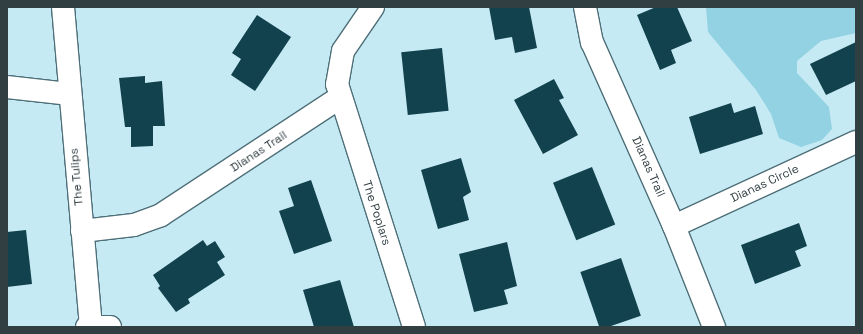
<!DOCTYPE html>
<html>
<head>
<meta charset="utf-8">
<style>
  body { margin:0 }
  #map { position:relative; width:863px; height:334px; overflow:hidden; background:#c6eaf4; font-family:"Space Grotesk",sans-serif }
  div>[style] { position:absolute }
  .green>* { inset:0; background:#93d2e3 }
  .building>* { inset:0; background:#11424e; transform-origin:0 0 }
  .roads { filter:drop-shadow(1px 0 #4e6f78) drop-shadow(-1px 0 #4e6f78) drop-shadow(0 1px #4e6f78) drop-shadow(0 -1px #4e6f78) }
  .street>* { height:22px; margin:-11px; padding:0 11px; transform-origin:11px; border-radius:11px; background:#fff }
  span { translate:-50% -50%; white-space:nowrap; text-align:center; line-height:1.15; -webkit-text-stroke:4px #fff; paint-order:stroke }
  .street-label { font-size:12px; color:#313f43 }
  .frame { position:absolute; inset:0; border:8px solid #313f43; pointer-events:none }
</style>
</head>
<body>
<div id="map">
  <div class="green">
    <i style="clip-path:polygon(706px 7px,856px 7px,856px 33px,821px 41px,797px 61px,797px 73px,829px 107px,832px 129px,822px 140px,801px 147px,779px 138px,771px 114px,756px 90px,708px 32px)"></i>
  </div>
  <div class="building">
    <i style="clip-path:polygon(489px 7px,529px 7px,537px 48px,515px 53px,512px 37px,495px 40px)"></i>
    <i style="clip-path:polygon(656px 7px,677px 7px,692px 41px,671px 50px,676px 63px,660px 70px,637px 15px)"></i>
    <i style="clip-path:polygon(257px 15px,291px 37px,255px 91px,231px 75px,241px 59px,232px 53px)"></i>
    <i style="clip-path:polygon(856px 42px,856px 81px,826px 95px,810px 64px)"></i>
    <i style="left:442px;top:48px;width:63px;height:41px;rotate:84deg"></i>
    <i style="clip-path:polygon(145px 76px,145px 83px,162px 81px,165px 126px,153px 126px,153px 146px,131px 147px,131px 127px,125px 127px,119px 78px)"></i>
    <i style="clip-path:polygon(554px 79px,564px 98px,559px 100px,578px 135px,543px 154px,514px 100px)"></i>
    <i style="clip-path:polygon(731px 103px,734px 113px,755px 106px,763px 134px,700px 154px,689px 117px)"></i>
    <i style="clip-path:polygon(461px 158px,471px 192px,463px 197px,469px 220px,438px 229px,421px 170px)"></i>
    <i style="left:592px;top:167px;width:62px;height:42px;rotate:68deg"></i>
    <i style="clip-path:polygon(311px 180px,332px 241px,294px 254px,279px 211px,294px 206px,288px 188px)"></i>
    <i style="clip-path:polygon(799px 223px,807px 246px,795px 251px,801px 266px,755px 284px,741px 245px)"></i>
    <i style="clip-path:polygon(26px 230px,32px 284px,7px 287px,7px 232px)"></i>
    <i style="clip-path:polygon(203px 240px,207px 246px,215px 241px,225px 257px,217px 262px,225px 275px,188px 299px,190px 303px,176px 312px,158px 288px,160px 286px,153px 275px)"></i>
    <i style="clip-path:polygon(507px 242px,517px 286px,504px 290px,508px 304px,474px 312px,459px 254px)"></i>
    <i style="left:621px;top:258px;width:61px;height:43px;rotate:71deg"></i>
    <i style="clip-path:polygon(340px 280px,354px 327px,314px 327px,303px 290px)"></i>
  </div>
  <div class="roads">
    <div class="street">
      <i style="left:63px;top:7px;width:320px;rotate:85deg"></i>
      <i style="left:373px;top:7px;width:53px;rotate:124.3deg"></i>
      <i style="left:343px;top:51px;width:34px;rotate:100deg"></i>
      <i style="left:337px;top:84px;width:255px;rotate:72.4deg"></i>
      <i style="left:585px;top:7px;width:36px;rotate:79deg"></i>
      <i style="left:592px;top:42px;width:201px;rotate:66deg"></i>
      <i style="left:674px;top:226px;width:109px;rotate:68.4deg"></i>
      <i style="left:7px;top:87px;width:62px;rotate:6.4deg"></i>
      <i style="left:674px;top:226px;width:200px;rotate:-24.8deg"></i>
      <i style="left:82px;top:231px;width:52px;rotate:-6.6deg"></i>
      <i style="left:134px;top:225px;width:29px;rotate:-20deg"></i>
      <i style="left:161px;top:215px;width:213px;rotate:-33.3deg"></i>
      <i style="left:87px;top:327px;width:23px"></i>
    </div>
  </div>
  <div class="street-label">
    <span style="left:259px;top:152px;rotate:-33deg">Dianas Trail</span>
    <span style="left:648px;top:167px;rotate:66deg">Dianas Trail</span>
    <span style="left:77px;top:177px;rotate:-95deg">The Tulips</span>
    <span style="left:765px;top:184px;rotate:-25deg">Dianas Circle</span>
    <span style="left:376px;top:213px;rotate:72deg">The Poplars</span>
  </div>
  <div class="frame"></div>
</div>
</body>
</html>
